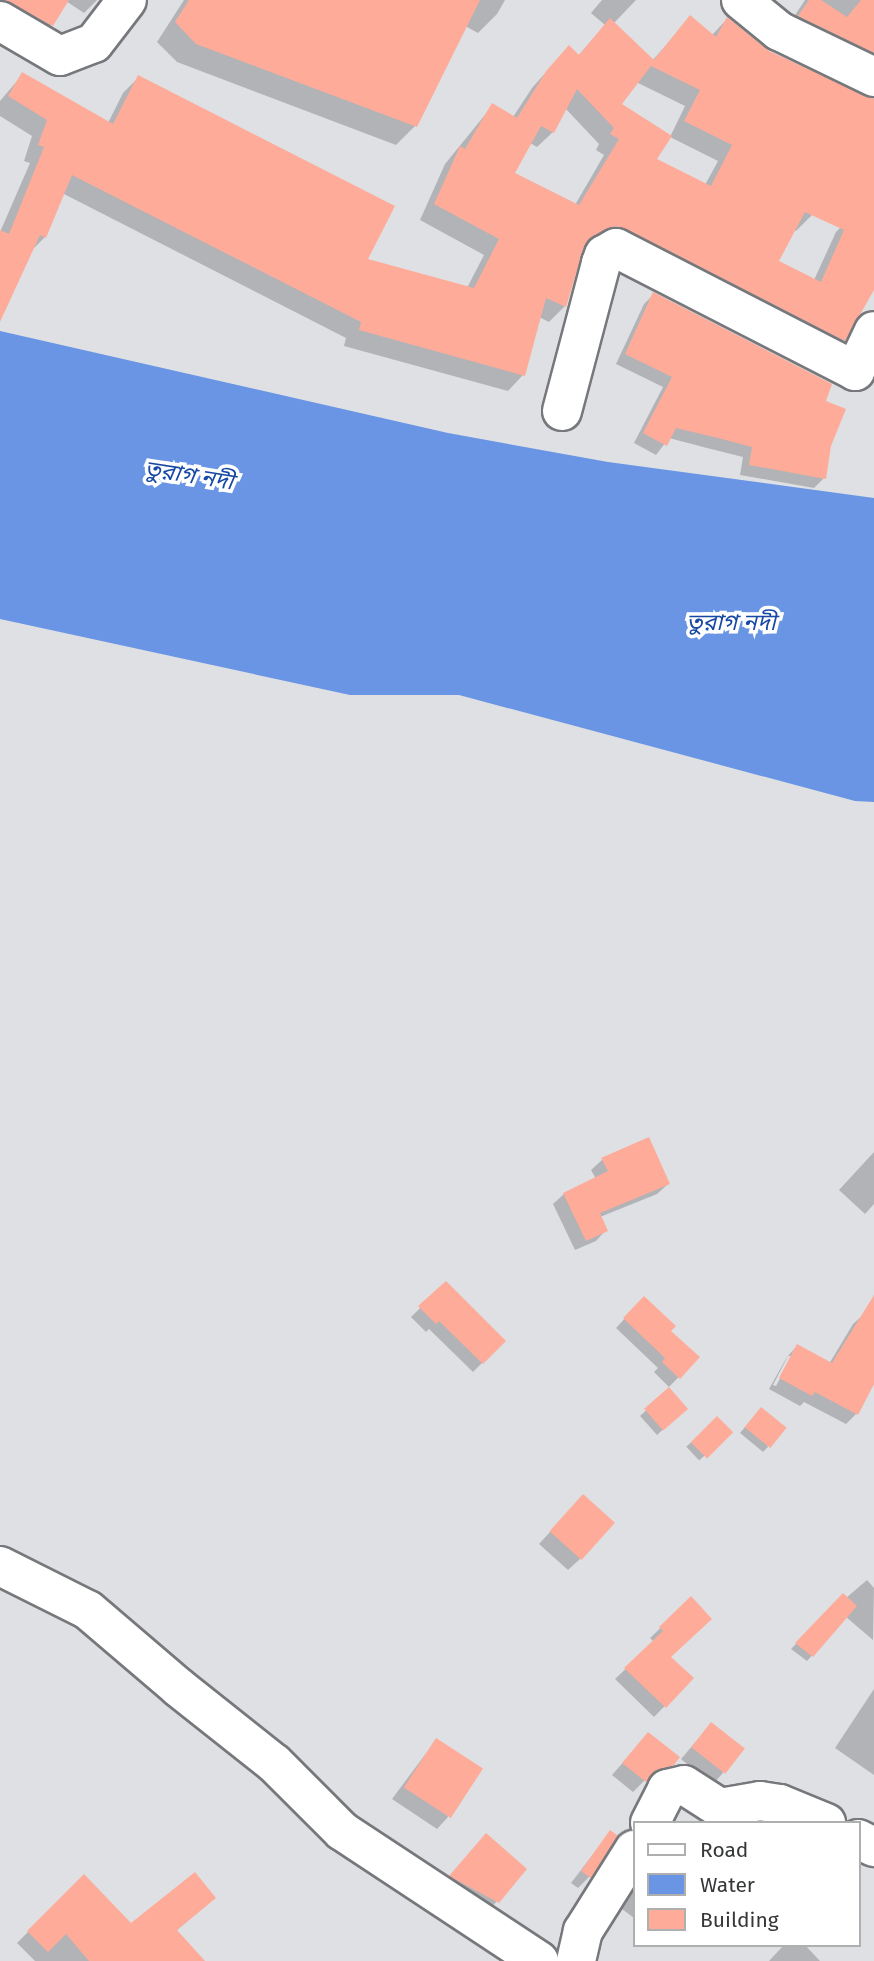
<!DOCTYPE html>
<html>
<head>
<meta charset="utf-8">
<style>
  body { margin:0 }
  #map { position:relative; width:874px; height:1961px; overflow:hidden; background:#dee0e4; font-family:"Fira Sans","Noto Sans Bengali",sans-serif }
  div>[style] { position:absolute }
  .water>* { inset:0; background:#6995e4 }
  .shadow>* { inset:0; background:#0003; transform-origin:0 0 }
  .building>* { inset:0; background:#feab99; transform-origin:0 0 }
  .roads { filter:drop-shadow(2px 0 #76787c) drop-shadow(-2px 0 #76787c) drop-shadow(0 2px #76787c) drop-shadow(0 -2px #76787c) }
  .minor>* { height:38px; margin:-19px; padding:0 19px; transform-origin:19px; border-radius:19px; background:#fff }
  span { translate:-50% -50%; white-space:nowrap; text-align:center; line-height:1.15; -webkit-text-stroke:7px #fff; paint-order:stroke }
  .water-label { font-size:23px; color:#1748a4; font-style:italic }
  .legend { position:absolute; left:633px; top:1821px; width:228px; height:126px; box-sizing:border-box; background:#fff; border:2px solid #afafb0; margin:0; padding:9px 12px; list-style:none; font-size:21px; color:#363739 }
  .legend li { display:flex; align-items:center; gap:14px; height:35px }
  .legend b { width:35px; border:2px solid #afafb0 }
</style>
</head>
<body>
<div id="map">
  <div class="water">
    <i style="clip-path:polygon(0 331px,448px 433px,608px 462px,874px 498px,874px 802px,855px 801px,459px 695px,350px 695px,0 619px)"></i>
  </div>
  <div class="shadow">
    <i style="clip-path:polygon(0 0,97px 0,84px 13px,66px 1px,51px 25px,37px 39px,0 17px)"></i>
    <i style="clip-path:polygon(184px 0,505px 0,497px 14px,478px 33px,465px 26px,415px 126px,396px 145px,177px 62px,157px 42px)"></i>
    <i style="clip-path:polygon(evenodd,602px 0,636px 0,613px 24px,652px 61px,690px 18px,712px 35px,727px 19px,769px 52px,874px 100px,874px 203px,824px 184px,812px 215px,796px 231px,793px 230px,777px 262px,814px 280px,836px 232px,852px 216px,874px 226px,874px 287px,844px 340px,828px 356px,598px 241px,583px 248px,565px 306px,549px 322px,539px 317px,523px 375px,508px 391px,344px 346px,346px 338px,62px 193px,45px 237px,31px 251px,0 318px,0 232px,30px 163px,24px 161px,32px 136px,0 116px,0 101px,23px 74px,108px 123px,123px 93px,139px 77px,365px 260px,467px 288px,484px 255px,420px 220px,445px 164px,493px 105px,513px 117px,532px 88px,554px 63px,578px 56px,605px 25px,591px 13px,602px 0,636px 82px,685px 106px,670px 137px,620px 104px,636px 82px,602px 0,565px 108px,599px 144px,596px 150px,604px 155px,575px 205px,512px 174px,530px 143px,537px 147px,553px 132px,565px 108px,602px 0,670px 137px,718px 161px,705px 185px,655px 159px,670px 137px)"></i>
    <i style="clip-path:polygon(805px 0,874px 0,874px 79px,784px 32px)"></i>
    <i style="clip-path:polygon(654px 294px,824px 402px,830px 446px,824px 478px,814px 488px,740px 475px,743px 457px,707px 448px,669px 438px,656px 455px,634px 443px,663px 387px,616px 364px,644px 304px)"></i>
    <i style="clip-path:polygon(648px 1139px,668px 1184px,657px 1194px,600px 1217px,606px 1230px,596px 1241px,575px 1250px,553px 1204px,564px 1194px,596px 1179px,591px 1170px,602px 1160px)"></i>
    <i style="clip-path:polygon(874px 1152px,874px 1204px,865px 1214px,839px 1190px)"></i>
    <i style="clip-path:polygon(446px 1283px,504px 1341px,473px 1372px,429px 1329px,426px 1332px,411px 1317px)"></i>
    <i style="clip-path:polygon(644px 1298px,669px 1331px,698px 1357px,669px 1387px,654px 1372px,658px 1368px,616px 1328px)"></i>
    <i style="clip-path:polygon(evenodd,864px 1314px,874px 1319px,874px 1384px,856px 1414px,846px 1424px,804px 1402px,800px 1406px,769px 1389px,787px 1357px,797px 1346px,829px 1364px,853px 1324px,864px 1314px,788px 1356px,792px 1356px,776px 1386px,773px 1385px,788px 1356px)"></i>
    <i style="clip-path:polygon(668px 1390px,680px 1414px,657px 1435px,640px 1416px)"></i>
    <i style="clip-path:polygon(756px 1414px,768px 1447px,763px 1452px,740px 1433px)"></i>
    <i style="left:717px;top:1418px;width:19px;height:42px;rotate:47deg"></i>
    <i style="clip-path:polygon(572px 1508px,580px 1559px,568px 1570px,539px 1544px)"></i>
    <i style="clip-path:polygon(867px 1580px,874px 1588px,873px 1640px,846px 1617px,807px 1661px,791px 1649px,843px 1596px,846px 1598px)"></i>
    <i style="clip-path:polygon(691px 1599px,669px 1657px,692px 1678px,654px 1717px,615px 1679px,654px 1642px,650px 1638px)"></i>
    <i style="clip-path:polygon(874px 1689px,874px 1775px,835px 1748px)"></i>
    <i style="clip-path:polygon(711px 1724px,723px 1773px,712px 1785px,681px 1759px)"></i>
    <i style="clip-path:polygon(648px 1734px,673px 1764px,661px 1776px,644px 1781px,633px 1792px,612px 1775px)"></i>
    <i style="clip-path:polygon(436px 1740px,448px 1817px,437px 1829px,392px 1799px)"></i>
    <i style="clip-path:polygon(610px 1832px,589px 1877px,578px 1888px,571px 1883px)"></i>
    <i style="clip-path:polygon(475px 1847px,524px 1869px,486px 1914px,440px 1888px)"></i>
    <i style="clip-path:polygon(84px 1876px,131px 1926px,214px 1898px,176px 1931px,200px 1961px,35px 1961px,17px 1943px)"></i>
    <i style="clip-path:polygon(634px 1890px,634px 1918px,622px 1909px)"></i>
    <i style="clip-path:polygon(784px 1945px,805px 1945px,820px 1961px,769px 1961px)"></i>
  </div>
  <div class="building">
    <i style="clip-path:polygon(4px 0,69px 0,53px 26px)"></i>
    <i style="clip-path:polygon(189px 0,480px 0,417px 127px,196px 44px,175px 22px)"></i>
    <i style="clip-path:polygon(809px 0,821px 0,847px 17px,861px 0,874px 0,874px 53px,798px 16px)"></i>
    <i style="clip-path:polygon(evenodd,690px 15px,716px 37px,727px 17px,769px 51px,874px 99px,874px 290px,845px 341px,626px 229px,615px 226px,593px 236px,584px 247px,566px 307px,546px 298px,525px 376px,359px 330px,361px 322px,72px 175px,46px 238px,40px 235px,0 322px,0 230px,9px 234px,44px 147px,38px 145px,47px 120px,8px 96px,22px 72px,113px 124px,138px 75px,395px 206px,368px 259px,474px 288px,499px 239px,434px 204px,460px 146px,465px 149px,492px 103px,517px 118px,547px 70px,569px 45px,579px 55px,610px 18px,654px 60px,690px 15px,651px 66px,700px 90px,684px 121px,732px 145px,711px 186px,657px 159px,672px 136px,622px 104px,651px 66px,690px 15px,577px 89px,614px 128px,610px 134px,619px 139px,579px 205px,515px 173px,541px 126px,554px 133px,577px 89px,690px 15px,805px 212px,844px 230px,821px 282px,779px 261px,805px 212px)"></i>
    <i style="clip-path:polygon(653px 292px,832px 384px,826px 401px,846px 409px,831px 446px,826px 479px,749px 465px,752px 447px,718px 438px,676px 428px,667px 446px,643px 433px,672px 377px,625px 354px)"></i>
    <i style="clip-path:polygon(649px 1137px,670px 1184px,600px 1213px,608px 1231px,586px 1241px,563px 1193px,608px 1171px,601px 1158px)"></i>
    <i style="clip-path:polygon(446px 1281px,506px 1341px,483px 1364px,439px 1321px,436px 1324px,418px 1306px)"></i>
    <i style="clip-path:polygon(874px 1295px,874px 1384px,858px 1415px,815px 1392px,812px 1396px,779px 1378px,797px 1344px,832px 1363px)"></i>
    <i style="clip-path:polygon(644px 1296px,676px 1326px,671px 1331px,700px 1357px,680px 1379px,662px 1362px,665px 1358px,623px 1318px)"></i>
    <i style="left:669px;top:1387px;width:29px;height:33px;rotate:49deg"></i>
    <i style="left:761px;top:1407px;width:33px;height:26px;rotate:39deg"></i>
    <i style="left:717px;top:1416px;width:23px;height:37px;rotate:45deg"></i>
    <i style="left:583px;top:1494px;width:43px;height:50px;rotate:42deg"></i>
    <i style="clip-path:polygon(843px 1593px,857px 1606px,813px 1657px,795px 1643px)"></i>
    <i style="clip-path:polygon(691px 1596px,712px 1619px,671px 1657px,694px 1678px,666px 1708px,624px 1668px,663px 1631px,659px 1627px)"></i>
    <i style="left:711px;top:1722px;width:43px;height:32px;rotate:38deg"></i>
    <i style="clip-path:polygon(648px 1732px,680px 1757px,674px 1765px,654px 1772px,646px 1782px,622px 1763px)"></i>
    <i style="left:436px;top:1738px;width:56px;height:59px;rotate:33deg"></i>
    <i style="clip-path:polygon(610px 1830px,618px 1836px,591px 1878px,581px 1871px)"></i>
    <i style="clip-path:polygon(486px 1833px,527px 1869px,499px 1903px,449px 1876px)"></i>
    <i style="clip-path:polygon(195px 1872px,216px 1898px,177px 1930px,205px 1961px,89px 1961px,66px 1934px,48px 1952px,27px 1931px,84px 1874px,131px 1923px)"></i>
  </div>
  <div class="roads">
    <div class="minor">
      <i style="left:741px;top:0;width:49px;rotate:39.2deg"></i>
      <i style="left:779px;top:31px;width:106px;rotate:25.8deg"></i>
      <i style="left:0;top:21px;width:69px;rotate:30.3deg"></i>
      <i style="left:60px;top:56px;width:36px;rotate:-21deg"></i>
      <i style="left:94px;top:43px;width:54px;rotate:-52.5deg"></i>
      <i style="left:562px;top:411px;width:153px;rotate:-75.2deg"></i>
      <i style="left:601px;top:263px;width:9px;rotate:-69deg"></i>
      <i style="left:604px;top:255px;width:14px;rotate:-30deg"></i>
      <i style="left:616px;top:248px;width:269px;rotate:27.2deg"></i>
      <i style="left:855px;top:371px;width:44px;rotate:-64.6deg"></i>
      <i style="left:0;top:1566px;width:98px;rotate:26.6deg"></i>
      <i style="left:88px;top:1610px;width:118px;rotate:40.5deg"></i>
      <i style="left:178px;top:1687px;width:122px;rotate:38.4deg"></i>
      <i style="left:274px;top:1763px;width:96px;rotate:45deg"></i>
      <i style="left:342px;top:1831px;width:236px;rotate:33.4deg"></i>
      <i style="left:650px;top:1823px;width:38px;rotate:-63deg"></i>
      <i style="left:667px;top:1789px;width:17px;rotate:-13deg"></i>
      <i style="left:684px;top:1785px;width:43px;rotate:32.6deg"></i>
      <i style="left:720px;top:1808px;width:41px;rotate:-9.9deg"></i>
      <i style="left:760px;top:1801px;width:20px;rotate:9deg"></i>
      <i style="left:780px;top:1804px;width:50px;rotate:22.4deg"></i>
      <i style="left:858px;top:1839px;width:18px;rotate:27deg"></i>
      <i style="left:576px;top:1961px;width:31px;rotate:-77deg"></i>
      <i style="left:583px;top:1931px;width:96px;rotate:-57.8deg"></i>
    </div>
  </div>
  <div class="water-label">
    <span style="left:189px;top:475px;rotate:9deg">তুরাগ নদী</span>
    <span style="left:731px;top:622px">তুরাগ নদী</span>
  </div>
  <ul class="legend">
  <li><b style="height:9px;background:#fff"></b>Road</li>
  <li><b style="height:19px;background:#6995e4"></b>Water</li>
  <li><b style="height:19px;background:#feab99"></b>Building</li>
  </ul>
</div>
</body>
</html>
